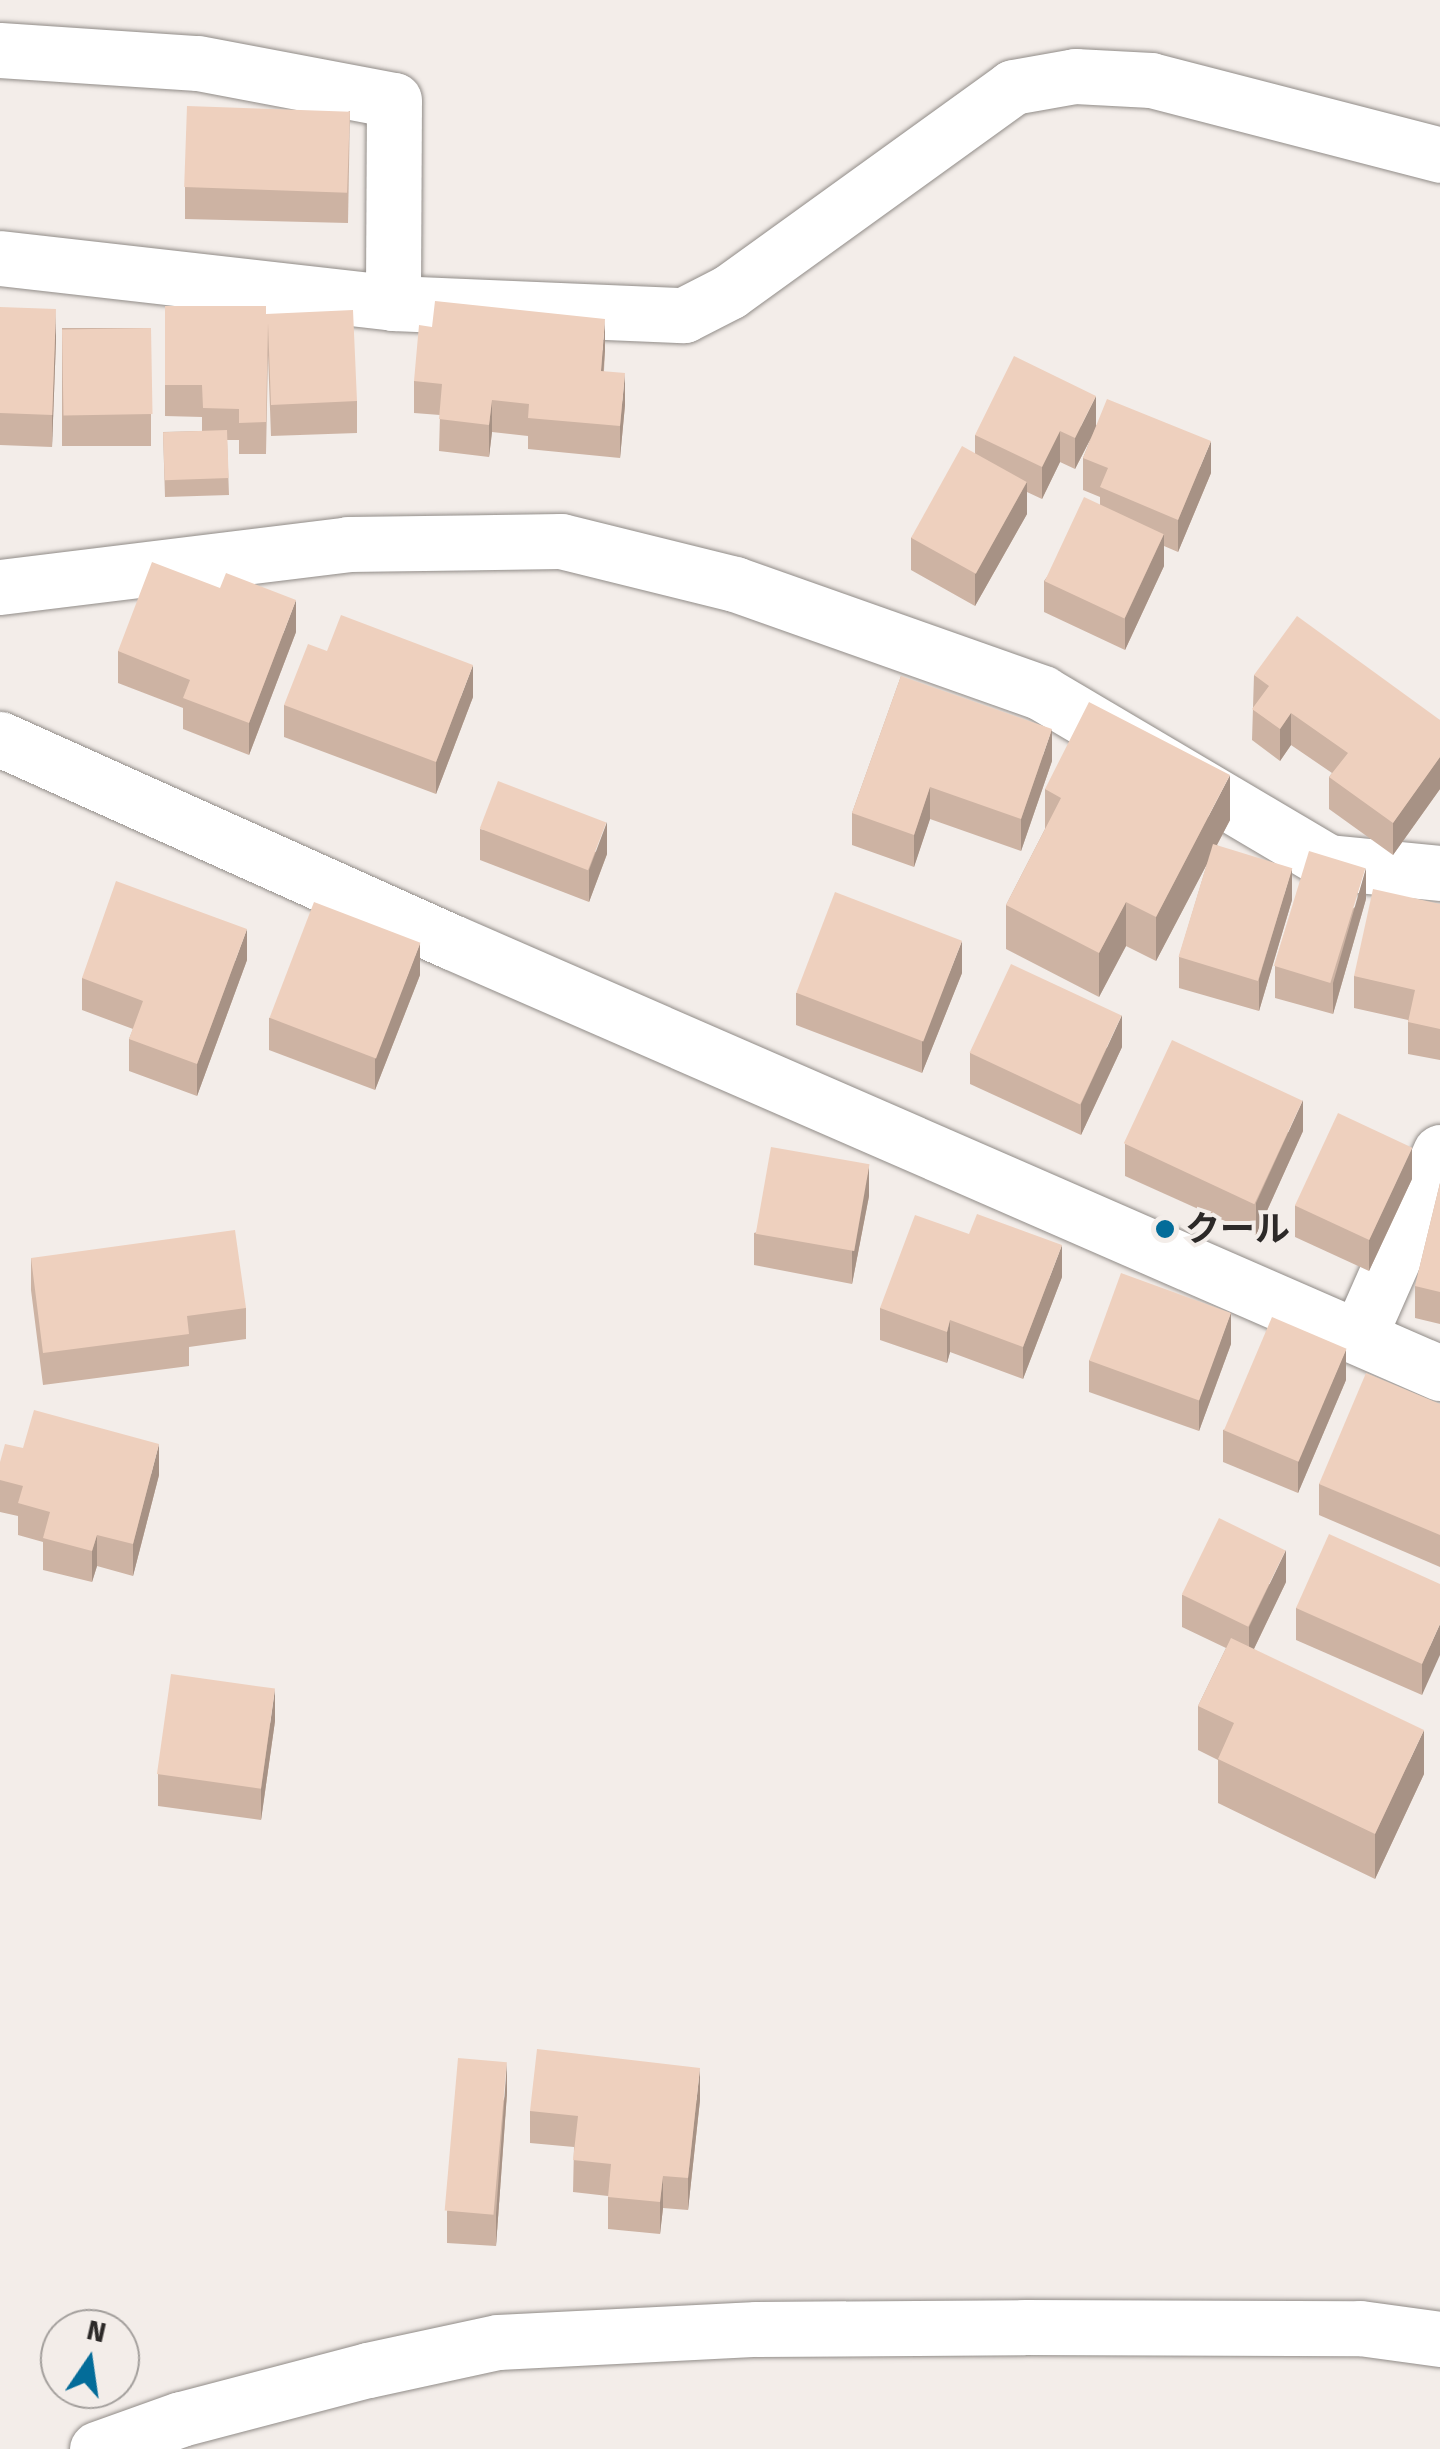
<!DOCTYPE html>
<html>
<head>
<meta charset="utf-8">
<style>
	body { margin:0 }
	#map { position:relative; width:1440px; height:2449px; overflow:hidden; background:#f3ede9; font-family:"Fira Sans","Noto Sans JP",sans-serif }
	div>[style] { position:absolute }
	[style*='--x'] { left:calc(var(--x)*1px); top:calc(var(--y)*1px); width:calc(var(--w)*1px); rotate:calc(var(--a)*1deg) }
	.roads { filter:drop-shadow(0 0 2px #918c88) drop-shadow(0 0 2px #918c88) }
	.minor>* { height:55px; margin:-27.5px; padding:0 27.5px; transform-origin:27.5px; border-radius:27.5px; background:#fff }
	.wall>* { inset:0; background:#cdb3a3; transform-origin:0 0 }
	.shaded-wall>* { inset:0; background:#a79285 }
	.building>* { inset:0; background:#eed0be; transform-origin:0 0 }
	.dots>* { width:28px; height:28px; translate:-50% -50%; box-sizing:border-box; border:5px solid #f3ede9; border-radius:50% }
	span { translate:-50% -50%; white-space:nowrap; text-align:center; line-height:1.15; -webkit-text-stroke:8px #f3ede9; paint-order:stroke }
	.poi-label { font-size:35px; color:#2c2928; font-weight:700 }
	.left { translate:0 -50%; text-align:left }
	.north { position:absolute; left:40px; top:2309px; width:100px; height:100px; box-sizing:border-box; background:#f3ede9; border:2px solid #a39f9c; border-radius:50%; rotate:13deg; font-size:28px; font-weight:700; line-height:40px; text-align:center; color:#2c2928 }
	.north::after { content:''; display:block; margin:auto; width:35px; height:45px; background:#036c99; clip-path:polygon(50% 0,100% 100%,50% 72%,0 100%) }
</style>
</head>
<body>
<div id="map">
	<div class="roads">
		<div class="minor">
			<div style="--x:0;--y:50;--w:198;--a:3.8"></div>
			<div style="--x:198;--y:63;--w:199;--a:10.7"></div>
			<div style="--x:394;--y:100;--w:203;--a:90.3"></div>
			<div style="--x:0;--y:258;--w:396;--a:6.5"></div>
			<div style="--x:393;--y:303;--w:291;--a:2.4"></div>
			<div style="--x:684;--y:315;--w:51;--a:-27.1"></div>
			<div style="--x:729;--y:292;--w:350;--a:-35.8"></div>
			<div style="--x:1013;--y:87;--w:63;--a:-10.1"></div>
			<div style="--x:1075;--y:76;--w:76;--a:3"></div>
			<div style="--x:1151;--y:80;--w:299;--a:14.5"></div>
			<div style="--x:0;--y:587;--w:351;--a:-7"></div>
			<div style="--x:348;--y:544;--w:213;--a:-0.8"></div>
			<div style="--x:561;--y:541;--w:179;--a:13.9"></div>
			<div style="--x:735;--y:584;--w:326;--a:19.5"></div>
			<div style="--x:1042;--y:693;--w:332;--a:30.6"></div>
			<div style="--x:1328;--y:862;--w:113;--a:5.6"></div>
			<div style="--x:0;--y:739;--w:495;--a:24.2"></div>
			<div style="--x:452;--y:942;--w:1078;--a:23.57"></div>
			<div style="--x:1359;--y:1336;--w:201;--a:-66.2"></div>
			<div style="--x:97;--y:2449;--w:89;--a:-19.7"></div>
			<div style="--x:181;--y:2419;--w:193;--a:-14.7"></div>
			<div style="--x:368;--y:2370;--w:133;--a:-12.2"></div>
			<div style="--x:498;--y:2342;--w:259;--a:-2.9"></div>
			<div style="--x:757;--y:2329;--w:267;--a:-0.4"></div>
			<div style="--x:1024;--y:2327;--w:336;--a:0.2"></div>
			<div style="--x:1360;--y:2328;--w:81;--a:7.8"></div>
		</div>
	</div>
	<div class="wall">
		<div style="clip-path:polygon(350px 111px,348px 223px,185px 219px,185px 187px)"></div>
		<div style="clip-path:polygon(165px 306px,266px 314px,357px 401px,357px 433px,271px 436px,268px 355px,266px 454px,239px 454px,239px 440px,227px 440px,229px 495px,165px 497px,163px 432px,202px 431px,202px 417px,165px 416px)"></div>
		<div style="clip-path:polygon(0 307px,56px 340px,52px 447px,0 445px)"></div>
		<div style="left:151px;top:328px;width:118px;height:89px;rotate:90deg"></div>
		<div style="clip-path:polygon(605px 350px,604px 371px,625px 405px,620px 458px,528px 449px,528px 436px,492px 432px,489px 457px,439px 451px,440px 415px,414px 413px,414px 381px)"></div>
		<div style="clip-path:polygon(1096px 425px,1211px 473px,1178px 552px,1164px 546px,1164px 566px,1125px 650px,1044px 612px,1044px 581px,1100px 505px,1100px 497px,1083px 490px,1083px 458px,1091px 438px,1075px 469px,1060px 462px,1042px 499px,1027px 492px,1027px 514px,975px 606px,911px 570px,911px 538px,975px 453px,975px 435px)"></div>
		<div style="clip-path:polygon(296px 632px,249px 755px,183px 729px,183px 708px,118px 683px,118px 651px)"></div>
		<div style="clip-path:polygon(1254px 675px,1440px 720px,1440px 789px,1393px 855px,1329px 809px,1329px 777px,1332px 773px,1291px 745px,1280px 761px,1252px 740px)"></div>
		<div style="clip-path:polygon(901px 676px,1052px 761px,1021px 851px,930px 819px,914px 867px,852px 845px,852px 813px)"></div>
		<div style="clip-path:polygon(473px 697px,436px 794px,284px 737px,284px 705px)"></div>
		<div style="clip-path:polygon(1045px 789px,1230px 820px,1217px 845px,1292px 900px,1259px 1011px,1179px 988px,1179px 957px,1207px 864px,1156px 961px,1126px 946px,1099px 997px,1006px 949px,1006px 905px,1045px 829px)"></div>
		<div style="clip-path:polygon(480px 829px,607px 854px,589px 902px,480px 860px)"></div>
		<div style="clip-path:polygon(1366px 899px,1333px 1014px,1275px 998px,1275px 966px)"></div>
		<div style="clip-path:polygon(1440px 904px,1440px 1060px,1408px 1054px,1408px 1020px,1354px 1008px,1354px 976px)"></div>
		<div style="clip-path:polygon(247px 960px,197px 1096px,129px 1071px,129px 1039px,133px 1029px,82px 1010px,82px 978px)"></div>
		<div style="clip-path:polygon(962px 973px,922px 1073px,796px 1025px,796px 993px)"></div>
		<div style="clip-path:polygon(420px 975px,375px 1090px,269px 1050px,269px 1018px)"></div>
		<div style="clip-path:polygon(1122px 1047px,1081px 1135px,970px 1084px,970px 1053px)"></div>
		<div style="clip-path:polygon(1303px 1131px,1256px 1235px,1125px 1176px,1125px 1144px)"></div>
		<div style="clip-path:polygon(1412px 1179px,1369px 1271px,1295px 1237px,1295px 1205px)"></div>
		<div style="clip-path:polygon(1440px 1183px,1440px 1324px,1415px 1318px,1415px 1286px)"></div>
		<div style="clip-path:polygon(869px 1196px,852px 1284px,754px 1265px,754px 1233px)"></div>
		<div style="clip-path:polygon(31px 1258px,246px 1308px,246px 1339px,189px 1347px,189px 1366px,43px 1385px,31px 1290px)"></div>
		<div style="clip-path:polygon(1062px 1277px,1023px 1379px,950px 1352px,947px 1363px,880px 1340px,880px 1308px)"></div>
		<div style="clip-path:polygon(1231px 1344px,1199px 1431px,1089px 1392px,1089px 1360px)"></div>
		<div style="clip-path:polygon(1346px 1380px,1298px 1493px,1223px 1462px,1223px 1430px)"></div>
		<div style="clip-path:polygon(1440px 1404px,1440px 1567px,1319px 1515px,1319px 1484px)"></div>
		<div style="clip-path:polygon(0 1462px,159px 1475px,133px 1576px,97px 1566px,92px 1582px,43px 1570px,43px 1542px,18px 1535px,18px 1516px,0 1512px)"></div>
		<div style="clip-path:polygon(1286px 1582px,1254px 1649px,1424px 1774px,1375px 1879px,1218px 1803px,1218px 1760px,1198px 1750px,1198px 1706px,1226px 1648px,1182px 1627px,1182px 1595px)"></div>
		<div style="clip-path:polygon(1440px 1584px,1422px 1695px,1296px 1640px,1296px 1608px)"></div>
		<div style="clip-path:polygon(275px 1721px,261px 1820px,158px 1806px,158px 1774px)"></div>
		<div style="clip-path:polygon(507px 2093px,496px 2246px,447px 2243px,447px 2211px)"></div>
		<div style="clip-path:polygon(700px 2100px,688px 2210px,663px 2208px,660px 2234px,608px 2229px,608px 2196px,573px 2192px,574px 2147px,530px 2143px,530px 2111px)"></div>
	</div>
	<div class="shaded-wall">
		<div style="clip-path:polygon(56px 309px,56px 340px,52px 447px,52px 415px)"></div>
		<div style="clip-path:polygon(605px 319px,605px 350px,601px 402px,601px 371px)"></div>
		<div style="clip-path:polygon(625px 373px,625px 405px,620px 458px,620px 426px)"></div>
		<div style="clip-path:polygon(1096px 396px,1096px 428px,1075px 469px,1075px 438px)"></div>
		<div style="clip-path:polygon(492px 400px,492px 432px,489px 457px,489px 425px)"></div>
		<div style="clip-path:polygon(1060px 431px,1060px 462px,1042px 499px,1042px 467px)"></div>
		<div style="clip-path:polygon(1211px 441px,1211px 473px,1178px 552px,1178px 520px)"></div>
		<div style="clip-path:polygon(1027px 482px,1027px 514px,975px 606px,975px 574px)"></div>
		<div style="clip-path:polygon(1164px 534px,1164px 566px,1125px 650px,1125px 618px)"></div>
		<div style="clip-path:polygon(296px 600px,296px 632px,249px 755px,249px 723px)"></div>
		<div style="clip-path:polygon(473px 665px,473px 697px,436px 794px,436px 762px)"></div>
		<div style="clip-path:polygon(1291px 713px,1291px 745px,1280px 761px,1280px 729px)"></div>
		<div style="clip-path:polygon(1052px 729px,1052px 761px,1021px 851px,1021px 819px)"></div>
		<div style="clip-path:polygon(1440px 757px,1440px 789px,1393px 855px,1393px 823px)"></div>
		<div style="clip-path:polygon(1230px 775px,1230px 820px,1156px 961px,1156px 917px)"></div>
		<div style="clip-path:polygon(930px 787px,930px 819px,914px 867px,914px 835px)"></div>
		<div style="clip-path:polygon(607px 822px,607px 854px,589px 902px,589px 870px)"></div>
		<div style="clip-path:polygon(1292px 868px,1292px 900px,1259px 1011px,1259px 979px)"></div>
		<div style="clip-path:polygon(1366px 868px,1366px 899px,1333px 1014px,1333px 983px)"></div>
		<div style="clip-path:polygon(1126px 902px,1126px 946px,1099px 997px,1099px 953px)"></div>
		<div style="clip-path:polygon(247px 929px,247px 960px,197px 1096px,197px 1064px)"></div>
		<div style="clip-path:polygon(962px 941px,962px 973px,922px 1073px,922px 1042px)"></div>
		<div style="clip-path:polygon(420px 943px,420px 975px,375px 1090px,375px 1059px)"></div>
		<div style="clip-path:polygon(1122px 1015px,1122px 1047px,1081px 1135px,1081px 1104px)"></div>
		<div style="clip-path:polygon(1303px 1100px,1303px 1131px,1256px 1235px,1256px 1203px)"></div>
		<div style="clip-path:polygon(1412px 1148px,1412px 1179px,1369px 1271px,1369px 1240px)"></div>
		<div style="clip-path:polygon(869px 1165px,869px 1196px,852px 1284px,852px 1252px)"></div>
		<div style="clip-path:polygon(1062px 1245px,1062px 1277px,1023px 1379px,1023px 1347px)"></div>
		<div style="clip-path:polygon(1231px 1312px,1231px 1344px,1199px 1431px,1199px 1399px)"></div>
		<div style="clip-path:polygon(950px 1320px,950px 1352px,947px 1363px,947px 1332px)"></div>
		<div style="clip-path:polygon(1346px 1349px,1346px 1380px,1298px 1493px,1298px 1461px)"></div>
		<div style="clip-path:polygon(159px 1444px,159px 1475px,133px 1576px,133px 1544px)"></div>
		<div style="clip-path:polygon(97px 1535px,97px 1566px,92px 1582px,92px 1551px)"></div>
		<div style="clip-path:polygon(1286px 1550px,1286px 1582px,1249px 1659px,1249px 1627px)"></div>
		<div style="clip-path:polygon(1440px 1624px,1440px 1655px,1422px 1695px,1422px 1664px)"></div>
		<div style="clip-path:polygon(275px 1689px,275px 1721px,261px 1820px,261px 1789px)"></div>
		<div style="clip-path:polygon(1424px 1730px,1424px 1774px,1375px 1879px,1375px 1834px)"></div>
		<div style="clip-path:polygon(507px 2062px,507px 2093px,496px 2246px,496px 2214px)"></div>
		<div style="clip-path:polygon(700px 2068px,700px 2100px,688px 2210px,688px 2178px)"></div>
		<div style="clip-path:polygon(663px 2176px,663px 2208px,660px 2234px,660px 2202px)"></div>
	</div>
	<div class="building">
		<div style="left:187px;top:106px;width:163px;height:81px;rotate:2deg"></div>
		<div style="clip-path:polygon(435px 301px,605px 319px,601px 371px,625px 373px,620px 426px,528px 418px,529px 404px,492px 400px,489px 425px,439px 419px,442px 384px,414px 381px,419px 325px,432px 327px)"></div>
		<div style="clip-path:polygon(165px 306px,266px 306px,266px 314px,353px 310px,357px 401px,271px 405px,268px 323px,266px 422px,239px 423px,239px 409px,203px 408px,202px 385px,165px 385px)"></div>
		<div style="left:0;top:307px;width:56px;height:106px;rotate:2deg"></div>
		<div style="left:151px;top:328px;width:86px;height:89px;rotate:89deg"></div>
		<div style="clip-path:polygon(1014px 356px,1096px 396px,1075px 438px,1060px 431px,1042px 467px,975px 435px)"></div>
		<div style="clip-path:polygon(1107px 399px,1211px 441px,1178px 520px,1100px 487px,1108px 468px,1083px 458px)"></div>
		<div style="left:227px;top:430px;width:48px;height:64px;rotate:88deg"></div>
		<div style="left:962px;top:446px;width:74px;height:105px;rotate:29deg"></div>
		<div style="left:1084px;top:497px;width:88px;height:93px;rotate:25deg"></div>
		<div style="clip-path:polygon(152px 562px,220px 588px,226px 573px,296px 600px,249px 723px,183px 698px,190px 680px,118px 651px)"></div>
		<div style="clip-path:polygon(341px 615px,473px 665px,436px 762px,284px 705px,308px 644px,327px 651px)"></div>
		<div style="clip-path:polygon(1297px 616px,1440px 720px,1440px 757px,1393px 823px,1329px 777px,1348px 753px,1291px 713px,1280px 729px,1252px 709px,1269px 686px,1254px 675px)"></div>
		<div style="clip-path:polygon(901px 676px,1052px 729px,1021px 819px,930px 787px,914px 835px,852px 813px)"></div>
		<div style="clip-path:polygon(1089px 702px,1230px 775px,1156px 917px,1126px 902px,1099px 953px,1006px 905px,1061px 798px,1045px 789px)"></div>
		<div style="left:498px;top:781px;width:116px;height:51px;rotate:21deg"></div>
		<div style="left:1213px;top:844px;width:83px;height:118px;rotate:17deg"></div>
		<div style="left:1309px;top:851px;width:59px;height:120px;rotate:17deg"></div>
		<div style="clip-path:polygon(116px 881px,247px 929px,197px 1064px,129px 1039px,143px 1001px,82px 978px)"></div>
		<div style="clip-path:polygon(1373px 889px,1440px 904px,1440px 1029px,1408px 1022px,1415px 990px,1354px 976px)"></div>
		<div style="left:835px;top:892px;width:136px;height:108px;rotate:21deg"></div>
		<div style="left:314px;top:902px;width:114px;height:124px;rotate:21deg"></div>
		<div style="left:1011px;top:964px;width:122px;height:98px;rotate:25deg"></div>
		<div style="left:1172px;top:1040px;width:144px;height:114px;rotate:25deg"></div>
		<div style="left:1338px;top:1113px;width:82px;height:102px;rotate:25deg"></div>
		<div style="left:771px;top:1147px;width:100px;height:88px;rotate:10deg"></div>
		<div style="clip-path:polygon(1440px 1183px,1440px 1292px,1415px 1286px)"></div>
		<div style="clip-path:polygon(977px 1214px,1062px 1245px,1023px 1347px,950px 1320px,947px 1332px,880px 1308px,915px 1215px,969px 1234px)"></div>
		<div style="clip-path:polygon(235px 1230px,246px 1308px,187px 1316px,189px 1334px,43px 1353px,31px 1258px)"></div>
		<div style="left:1121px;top:1273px;width:117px;height:93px;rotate:20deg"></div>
		<div style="left:1272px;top:1317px;width:81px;height:123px;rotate:23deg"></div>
		<div style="clip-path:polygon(1366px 1373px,1440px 1404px,1440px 1535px,1319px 1484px)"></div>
		<div style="clip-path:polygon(34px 1410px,159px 1444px,133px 1544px,97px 1535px,92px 1551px,43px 1538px,50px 1512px,18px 1503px,23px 1486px,0 1480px,0 1462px,5px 1444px,23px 1448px)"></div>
		<div style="left:1219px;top:1518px;width:74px;height:85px;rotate:26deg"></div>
		<div style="clip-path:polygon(1329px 1534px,1440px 1584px,1440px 1624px,1422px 1664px,1296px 1608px)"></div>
		<div style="clip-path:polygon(1231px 1638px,1424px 1730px,1375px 1834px,1218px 1759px,1234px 1723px,1198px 1706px)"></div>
		<div style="left:171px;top:1674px;width:105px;height:101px;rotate:8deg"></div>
		<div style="clip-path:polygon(537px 2049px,700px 2068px,688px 2178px,663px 2176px,660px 2202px,608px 2197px,611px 2164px,573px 2160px,578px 2116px,530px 2111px)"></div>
		<div style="left:458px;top:2058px;width:49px;height:153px;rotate:5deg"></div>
	</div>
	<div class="dots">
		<div style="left:1165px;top:1229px;background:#036c99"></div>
	</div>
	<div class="poi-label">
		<span class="left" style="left:1185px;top:1229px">クール</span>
	</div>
	<div class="north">N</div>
</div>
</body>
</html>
